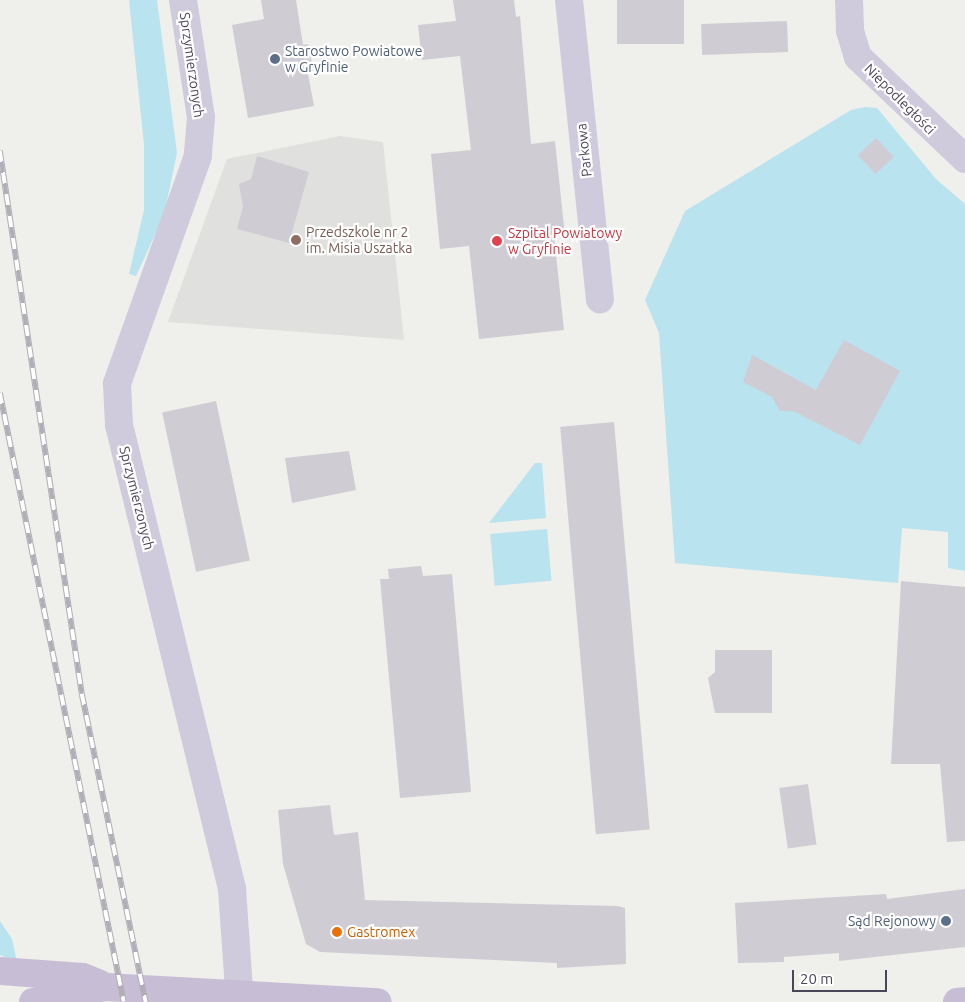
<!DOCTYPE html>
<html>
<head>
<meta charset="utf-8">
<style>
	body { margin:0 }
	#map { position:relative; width:965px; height:1002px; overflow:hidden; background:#efefec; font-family:Ubuntu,sans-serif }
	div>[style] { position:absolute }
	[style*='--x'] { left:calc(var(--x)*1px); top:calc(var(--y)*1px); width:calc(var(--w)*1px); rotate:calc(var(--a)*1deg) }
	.education>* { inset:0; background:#e0e0de }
	.green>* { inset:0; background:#b9e3ef; transform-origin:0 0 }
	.building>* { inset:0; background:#d0ccd4; transform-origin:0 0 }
	.street>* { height:28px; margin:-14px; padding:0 14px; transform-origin:14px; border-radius:14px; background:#d0cadd }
	.secondary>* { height:28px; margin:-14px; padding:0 14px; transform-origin:14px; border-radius:14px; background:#c7bed6 }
	.rail>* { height:5.5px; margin-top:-2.75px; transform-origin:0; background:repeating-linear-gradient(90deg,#fff 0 11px,#b2aeb7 0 22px); box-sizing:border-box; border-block:1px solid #b2aeb7 }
	.dots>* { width:14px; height:14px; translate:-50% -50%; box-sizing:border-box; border:2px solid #fff; border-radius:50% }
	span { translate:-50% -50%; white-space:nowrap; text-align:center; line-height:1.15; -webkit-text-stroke:4.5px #fff; paint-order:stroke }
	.service-label { font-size:14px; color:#4e5e75 }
	.left { translate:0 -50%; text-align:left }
	.right { translate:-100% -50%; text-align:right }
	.street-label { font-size:14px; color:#4b455a }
	.education-label { font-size:14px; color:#785e54 }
	.health-label { font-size:14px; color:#be3a42 }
	.food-label { font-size:14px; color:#c56008 }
	.scale { position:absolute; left:792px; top:970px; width:95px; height:22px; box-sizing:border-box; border:2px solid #4b455a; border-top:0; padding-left:6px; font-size:15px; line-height:18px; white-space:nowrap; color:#4b455a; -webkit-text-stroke:4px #fff; paint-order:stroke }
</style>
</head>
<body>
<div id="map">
	<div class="education">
		<div style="clip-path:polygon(340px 136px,383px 142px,404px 340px,168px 322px,227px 159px)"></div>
	</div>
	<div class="green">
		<div style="clip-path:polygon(129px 0,157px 0,177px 153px,164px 215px,136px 276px,129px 274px,144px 210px,144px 145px)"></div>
		<div style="clip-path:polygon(865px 107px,877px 108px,936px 179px,965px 204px,965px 571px,948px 568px,948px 532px,902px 528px,898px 583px,675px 563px,659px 333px,645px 300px,685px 211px,851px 110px)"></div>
		<div style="clip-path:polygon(535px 463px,542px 463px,546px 518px,489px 523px)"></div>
		<div style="left:547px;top:529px;width:52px;height:57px;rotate:85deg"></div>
		<div style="clip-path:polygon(0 921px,12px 939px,17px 962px,0 955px)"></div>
	</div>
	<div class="building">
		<div style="clip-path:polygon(261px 0,296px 0,303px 45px,308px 44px,314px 73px,308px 74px,314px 106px,248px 118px,232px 25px,264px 19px)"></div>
		<div style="clip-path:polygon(453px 0,514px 0,516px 17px,520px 16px,531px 144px,555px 141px,565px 236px,554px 236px,564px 330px,479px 339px,469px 246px,440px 249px,431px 154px,471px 150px,460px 56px,422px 60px,418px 25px,456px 21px)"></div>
		<div style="left:617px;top:0;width:67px;height:44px"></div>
		<div style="left:787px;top:21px;width:31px;height:86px;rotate:88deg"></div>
		<div style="left:876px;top:138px;width:26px;height:25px;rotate:47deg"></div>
		<div style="clip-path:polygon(257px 156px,309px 172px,289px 243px,237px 229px,243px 207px,239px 184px,251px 179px)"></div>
		<div style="clip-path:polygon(844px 340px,900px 371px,860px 445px,793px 411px,780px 411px,772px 397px,743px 382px,752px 355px,816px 390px)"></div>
		<div style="left:216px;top:401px;width:163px;height:55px;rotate:78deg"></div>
		<div style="left:614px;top:422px;width:409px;height:54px;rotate:85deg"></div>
		<div style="clip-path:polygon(349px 451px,356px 490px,292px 503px,285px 458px)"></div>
		<div style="clip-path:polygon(421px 566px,423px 576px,452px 574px,471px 792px,400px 798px,380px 579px,389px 579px,388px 569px)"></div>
		<div style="clip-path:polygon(901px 581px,965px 587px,965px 841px,947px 842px,940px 764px,891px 764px)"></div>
		<div style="clip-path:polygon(715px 650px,772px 650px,772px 713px,715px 713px,708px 678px,715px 672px)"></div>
		<div style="left:808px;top:784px;width:61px;height:29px;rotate:82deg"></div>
		<div style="clip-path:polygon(330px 805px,334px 835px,358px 832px,365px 900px,618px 906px,625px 908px,626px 964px,557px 968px,557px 963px,320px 952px,306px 944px,283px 864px,278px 810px)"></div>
		<div style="clip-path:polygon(965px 889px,965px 947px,839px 961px,839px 953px,784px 957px,784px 962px,738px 963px,735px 903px,886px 894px,887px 899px)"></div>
	</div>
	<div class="street">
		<div style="--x:183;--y:0;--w:119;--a:81.3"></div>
		<div style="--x:201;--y:118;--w:38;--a:95"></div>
		<div style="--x:198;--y:156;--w:242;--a:109.6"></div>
		<div style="--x:117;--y:384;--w:41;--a:87.2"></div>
		<div style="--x:119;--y:425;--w:478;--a:76.3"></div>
		<div style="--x:232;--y:889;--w:113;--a:86"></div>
		<div style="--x:569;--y:0;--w:301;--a:84.1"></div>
		<div style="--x:849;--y:0;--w:31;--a:88"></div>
		<div style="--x:850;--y:31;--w:27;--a:73"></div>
		<div style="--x:858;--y:57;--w:148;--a:43.6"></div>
	</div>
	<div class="secondary">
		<div style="--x:0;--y:971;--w:83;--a:4.1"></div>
		<div style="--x:83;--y:977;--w:18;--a:22"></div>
		<div style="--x:33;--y:1002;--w:75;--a:-11.6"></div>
		<div style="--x:106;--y:987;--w:272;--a:3.2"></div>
		<div style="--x:957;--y:1002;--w:8;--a:-7"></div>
	</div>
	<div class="rail">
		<div style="--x:0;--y:151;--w:549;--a:81.41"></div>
		<div style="--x:82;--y:694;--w:315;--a:78.3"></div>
		<div style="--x:0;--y:393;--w:621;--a:78.49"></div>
	</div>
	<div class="dots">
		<div style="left:275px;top:59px;background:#5c6f8a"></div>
		<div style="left:296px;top:240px;background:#8d6e63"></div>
		<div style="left:497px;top:241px;background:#e0444e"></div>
		<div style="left:946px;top:921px;background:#5c6f8a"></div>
		<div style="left:337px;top:932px;background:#e8710a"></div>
	</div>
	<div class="service-label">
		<span class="left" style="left:285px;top:59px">Starostwo Powiatowe<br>w Gryfinie</span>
		<span class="right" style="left:936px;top:921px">Sąd Rejonowy</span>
	</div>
	<div class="street-label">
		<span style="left:192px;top:65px;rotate:82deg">Sprzymierzonych</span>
		<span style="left:900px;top:99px;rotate:45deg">Niepodległości</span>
		<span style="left:584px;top:150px;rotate:-96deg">Parkowa</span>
		<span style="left:137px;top:498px;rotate:76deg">Sprzymierzonych</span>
	</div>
	<div class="education-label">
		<span class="left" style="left:306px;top:240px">Przedszkole nr 2<br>im. Misia Uszatka</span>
	</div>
	<div class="health-label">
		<span class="left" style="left:508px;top:241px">Szpital Powiatowy<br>w Gryfinie</span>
	</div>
	<div class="food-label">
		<span class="left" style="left:347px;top:932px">Gastromex</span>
	</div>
	<div class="scale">20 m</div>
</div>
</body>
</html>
